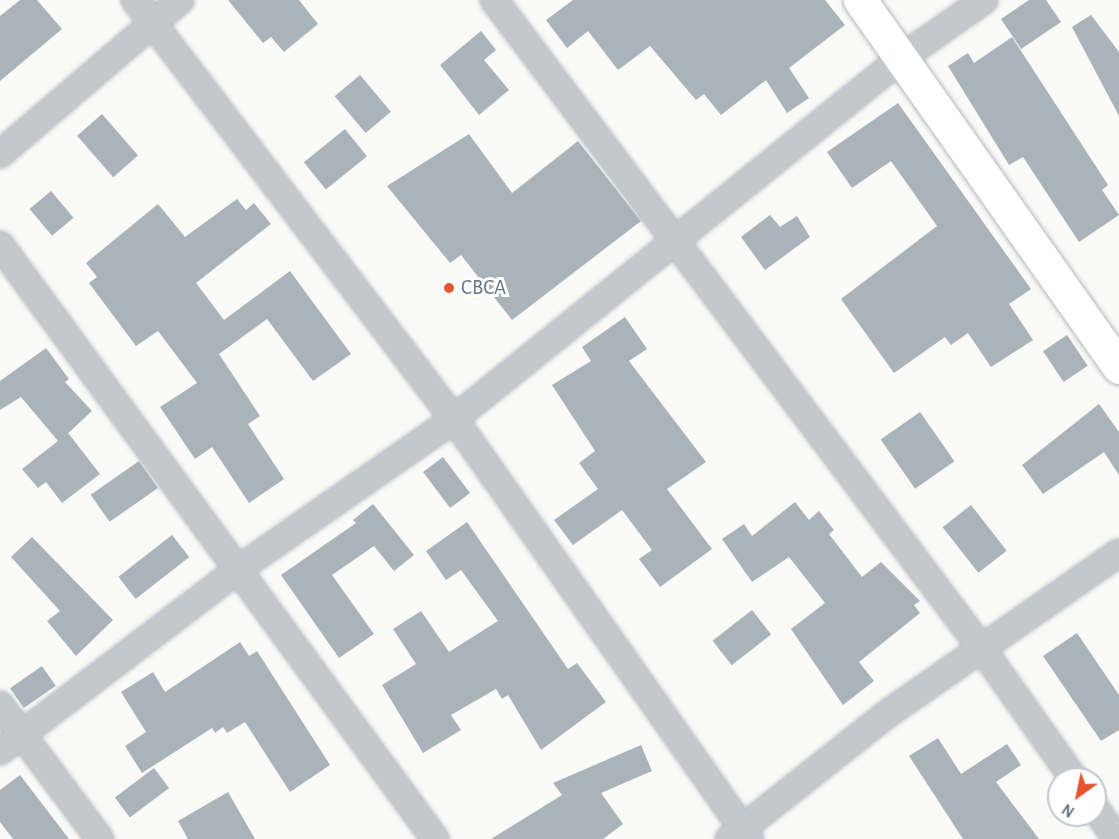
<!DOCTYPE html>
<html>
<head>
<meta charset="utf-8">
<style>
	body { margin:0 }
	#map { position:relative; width:1119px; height:839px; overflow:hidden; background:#fafaf8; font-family:"Alegreya Sans",sans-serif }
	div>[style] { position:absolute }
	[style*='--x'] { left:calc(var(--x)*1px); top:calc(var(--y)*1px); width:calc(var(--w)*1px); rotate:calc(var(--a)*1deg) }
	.building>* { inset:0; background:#aab3b9; transform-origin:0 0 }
	.roads { filter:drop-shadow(0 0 2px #b3babf) drop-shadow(0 0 2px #b3babf) }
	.street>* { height:26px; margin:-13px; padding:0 13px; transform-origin:13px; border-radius:13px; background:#c3c8cc }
	.secondary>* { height:33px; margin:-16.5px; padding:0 16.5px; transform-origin:16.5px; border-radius:16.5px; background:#fff }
	.dots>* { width:16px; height:16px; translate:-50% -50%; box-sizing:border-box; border:3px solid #fff; border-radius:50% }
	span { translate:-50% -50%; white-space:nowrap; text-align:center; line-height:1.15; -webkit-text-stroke:6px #fff; paint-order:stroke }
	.poi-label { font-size:21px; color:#657683 }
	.left { translate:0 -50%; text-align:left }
	.north { position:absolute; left:1047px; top:767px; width:60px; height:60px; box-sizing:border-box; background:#fff; border:2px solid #c1c8cd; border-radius:50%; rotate:213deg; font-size:16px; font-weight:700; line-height:24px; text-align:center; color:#657683 }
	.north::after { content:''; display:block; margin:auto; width:21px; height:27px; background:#e4572e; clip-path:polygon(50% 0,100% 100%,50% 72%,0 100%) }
</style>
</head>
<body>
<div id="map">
	<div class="building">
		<div style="clip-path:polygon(20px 0,37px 0,62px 29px,0 81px,0 16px)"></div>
		<div style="clip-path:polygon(228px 0,299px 0,318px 24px,284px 52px,271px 37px,263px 43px)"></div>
		<div style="clip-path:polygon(573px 0,825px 0,845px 25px,789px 68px,809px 98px,787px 113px,766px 80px,721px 115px,704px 94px,696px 100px,650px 46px,618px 70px,588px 31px,567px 48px,546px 20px)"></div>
		<div style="clip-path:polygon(1029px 0,1046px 0,1061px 22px,1021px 49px,1001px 19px)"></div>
		<div style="clip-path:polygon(1091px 15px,1119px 52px,1119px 116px,1072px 27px)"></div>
		<div style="clip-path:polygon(481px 31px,496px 50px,484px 60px,509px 90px,479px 115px,440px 65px)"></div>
		<div style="clip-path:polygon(1012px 37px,1108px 185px,1102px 190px,1119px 215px,1079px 242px,1023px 157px,1009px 165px,948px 66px,968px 53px,974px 63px)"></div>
		<div style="left:360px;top:75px;width:48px;height:33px;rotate:50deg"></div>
		<div style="clip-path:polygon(898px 103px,1031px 289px,1009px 304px,1033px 340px,991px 367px,968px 333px,951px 345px,945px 337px,894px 373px,841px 299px,937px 226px,891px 161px,852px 188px,827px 152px)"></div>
		<div style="left:102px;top:114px;width:55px;height:33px;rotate:49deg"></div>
		<div style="left:345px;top:129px;width:35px;height:53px;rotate:51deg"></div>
		<div style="clip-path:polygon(469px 134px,512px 193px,578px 141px,641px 221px,512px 320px,461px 255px,450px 263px,387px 186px)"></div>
		<div style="left:51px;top:191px;width:35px;height:28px;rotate:50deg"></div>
		<div style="clip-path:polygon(237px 199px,246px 210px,254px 203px,271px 224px,196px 283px,224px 320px,290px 271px,351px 354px,313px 381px,267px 319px,219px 354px,260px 416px,248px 424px,284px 479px,249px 503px,212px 447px,195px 459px,160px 407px,197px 383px,158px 331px,136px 346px,89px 283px,97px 277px,86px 263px,158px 204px,185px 237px)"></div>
		<div style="clip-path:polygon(770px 215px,780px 227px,797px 216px,810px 237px,765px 270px,741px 237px)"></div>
		<div style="clip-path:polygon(625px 317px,647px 349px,629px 361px,706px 462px,667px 489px,712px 549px,660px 587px,639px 559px,652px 550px,622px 510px,573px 545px,554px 520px,598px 489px,579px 463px,595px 451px,552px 385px,591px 361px,582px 347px)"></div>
		<div style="left:1067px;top:335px;width:37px;height:29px;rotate:56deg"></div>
		<div style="clip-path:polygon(46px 348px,69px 379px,65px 382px,92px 411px,64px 437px,68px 433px,100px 474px,62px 503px,46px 482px,38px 488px,22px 469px,58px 441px,21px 397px,0 410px,0 381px)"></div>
		<div style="clip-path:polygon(1099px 404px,1119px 432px,1119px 475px,1104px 452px,1043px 494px,1022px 465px)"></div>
		<div style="left:920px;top:412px;width:60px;height:48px;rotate:55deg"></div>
		<div style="left:443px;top:457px;width:45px;height:25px;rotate:53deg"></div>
		<div style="left:139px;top:461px;width:33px;height:59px;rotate:55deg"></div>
		<div style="clip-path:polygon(795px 502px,809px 520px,819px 511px,834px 530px,829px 534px,862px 577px,881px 562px,920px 601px,914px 605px,920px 613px,859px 662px,874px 681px,843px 705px,791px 629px,825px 603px,789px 557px,752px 582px,722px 539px,744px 524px,752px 536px)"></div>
		<div style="clip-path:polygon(373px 504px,414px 555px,394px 571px,374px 546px,332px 575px,374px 634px,339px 658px,281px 575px,356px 523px,353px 520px)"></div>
		<div style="left:971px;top:505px;width:58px;height:36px;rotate:52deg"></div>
		<div style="clip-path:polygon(467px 522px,568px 669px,577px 663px,606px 702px,541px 750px,508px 695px,502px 699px,496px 689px,451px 715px,461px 730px,423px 753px,382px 685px,416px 664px,393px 629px,421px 611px,449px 652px,498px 621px,461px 570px,446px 580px,426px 551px)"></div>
		<div style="left:172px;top:535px;width:28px;height:68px;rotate:52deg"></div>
		<div style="clip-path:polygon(32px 537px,113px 620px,76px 656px,47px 621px,60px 611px,11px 557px)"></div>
		<div style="left:752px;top:610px;width:31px;height:50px;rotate:52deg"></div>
		<div style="clip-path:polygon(1077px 633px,1119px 695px,1119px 730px,1101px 741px,1043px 656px)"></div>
		<div style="clip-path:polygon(240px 642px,249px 656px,257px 651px,330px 765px,290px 792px,245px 722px,227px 733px,223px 727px,215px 733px,212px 728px,142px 773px,125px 746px,146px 732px,121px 692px,153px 672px,165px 692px)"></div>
		<div style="left:42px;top:666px;width:24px;height:39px;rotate:55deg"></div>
		<div style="clip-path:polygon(938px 738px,961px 774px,1007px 744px,1021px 765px,996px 782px,1039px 839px,963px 839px,909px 756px)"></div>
		<div style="clip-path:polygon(641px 745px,652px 771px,601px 793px,623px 824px,603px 839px,491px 839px,562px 795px,553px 783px)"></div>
		<div style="left:154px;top:768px;width:25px;height:49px;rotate:53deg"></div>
		<div style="clip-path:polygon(20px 775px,69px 839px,13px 839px,0 822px,0 790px)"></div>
		<div style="clip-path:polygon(228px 792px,255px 839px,188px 839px,178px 821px)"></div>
	</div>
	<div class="roads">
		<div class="street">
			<div style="--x:135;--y:0;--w:527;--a:52.72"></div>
			<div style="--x:454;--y:419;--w:514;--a:54.83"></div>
			<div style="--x:494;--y:0;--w:812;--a:53.06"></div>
			<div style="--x:982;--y:649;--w:159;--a:54.7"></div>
			<div style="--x:0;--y:154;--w:237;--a:-40.5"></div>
			<div style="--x:0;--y:245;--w:736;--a:53.78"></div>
			<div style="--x:0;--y:705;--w:167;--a:53.3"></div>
			<div style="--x:0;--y:751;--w:302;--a:-37.3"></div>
			<div style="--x:240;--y:568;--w:261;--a:-34.8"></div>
			<div style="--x:454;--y:419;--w:577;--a:-38.88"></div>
			<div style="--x:903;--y:57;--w:99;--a:-35.1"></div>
			<div style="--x:1095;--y:808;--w:38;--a:55"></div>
			<div style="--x:729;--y:839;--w:205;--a:-38.3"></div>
			<div style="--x:890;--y:712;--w:279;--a:-34.8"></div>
		</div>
		<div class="secondary">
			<div style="--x:860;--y:0;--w:449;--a:54.8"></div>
		</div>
	</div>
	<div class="dots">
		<div style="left:449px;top:288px;background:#e4572e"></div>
	</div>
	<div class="poi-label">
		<span class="left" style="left:461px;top:288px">CBCA</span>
	</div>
	<div class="north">N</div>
</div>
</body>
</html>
